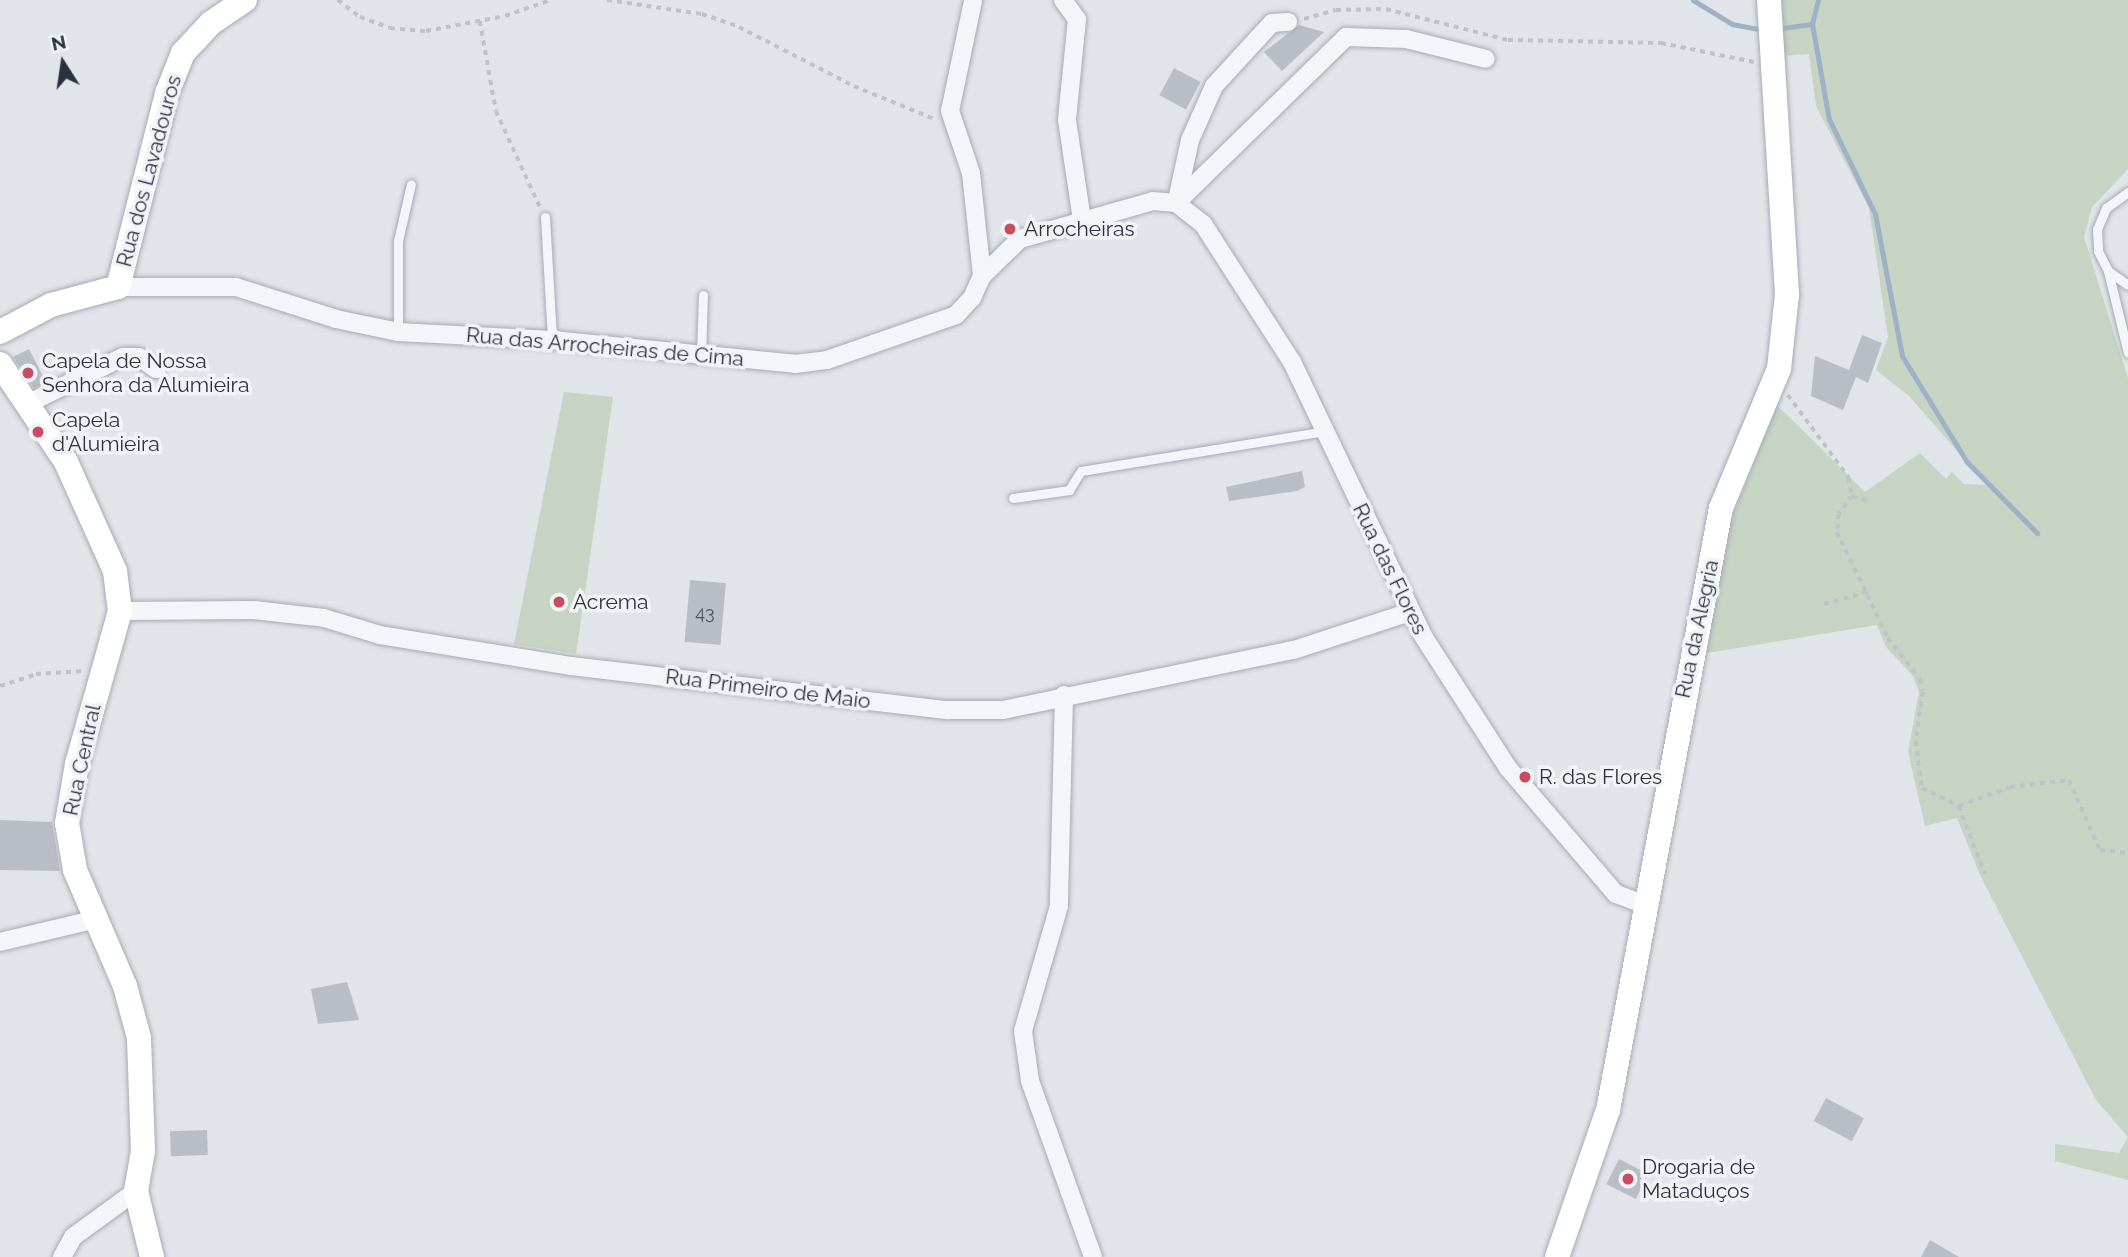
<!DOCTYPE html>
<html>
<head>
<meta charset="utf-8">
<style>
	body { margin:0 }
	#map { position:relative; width:2128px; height:1257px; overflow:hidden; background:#e1e4e9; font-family:Raleway,sans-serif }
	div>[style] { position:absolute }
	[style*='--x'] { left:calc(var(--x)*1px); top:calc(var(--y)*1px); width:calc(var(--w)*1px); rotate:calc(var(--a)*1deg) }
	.green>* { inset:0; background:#c7d3c3 }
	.stream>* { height:5px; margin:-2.5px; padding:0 2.5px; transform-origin:2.5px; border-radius:2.5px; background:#9eb2c7 }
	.building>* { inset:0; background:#b9bec6; transform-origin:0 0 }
	.path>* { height:3.5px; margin-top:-1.75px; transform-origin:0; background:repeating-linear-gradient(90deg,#bfc2c8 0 5px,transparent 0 10px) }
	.roads { filter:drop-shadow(0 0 2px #a6abb3) drop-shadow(0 0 2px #a6abb3) }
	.lane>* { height:9px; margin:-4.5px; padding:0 4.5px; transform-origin:4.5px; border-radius:4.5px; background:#f4f5f8 }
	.street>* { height:18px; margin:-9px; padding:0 9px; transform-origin:9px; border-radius:9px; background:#f4f5f8 }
	.secondary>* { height:24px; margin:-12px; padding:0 12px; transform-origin:12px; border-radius:12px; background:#fff }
	.dots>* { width:19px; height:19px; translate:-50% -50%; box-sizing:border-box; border:4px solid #f1f3f7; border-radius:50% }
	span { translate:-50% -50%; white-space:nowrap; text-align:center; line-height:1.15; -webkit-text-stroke:7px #f1f3f7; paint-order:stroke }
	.number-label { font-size:18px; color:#4e5562 }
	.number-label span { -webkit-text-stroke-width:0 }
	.street-label { font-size:21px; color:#2a3240 }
	.poi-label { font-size:21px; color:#2a3240 }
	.left { translate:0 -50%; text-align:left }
	.north { position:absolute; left:28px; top:28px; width:70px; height:70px; -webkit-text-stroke:5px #f1f3f7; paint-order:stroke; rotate:348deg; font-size:19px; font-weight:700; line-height:28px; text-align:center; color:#2a3240 }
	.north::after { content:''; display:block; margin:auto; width:24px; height:32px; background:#2a3240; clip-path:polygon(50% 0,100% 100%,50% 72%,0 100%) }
</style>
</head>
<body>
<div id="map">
	<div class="green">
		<div style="clip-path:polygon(1777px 0,2128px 0,2128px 169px,2092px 207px,2084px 237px,2128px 378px,2128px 1180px,2055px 1161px,2055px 1144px,2119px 1153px,2128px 1137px,2096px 1100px,1980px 875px,1957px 818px,1925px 826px,1908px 752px,1919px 692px,1913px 676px,1886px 647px,1877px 625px,1701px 654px,1720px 548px,1777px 405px,1865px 492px,1920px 453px,1946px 479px,1952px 472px,1964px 484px,1987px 485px,1909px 396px,1876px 370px,1888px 337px,1869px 208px,1816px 106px,1809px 54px,1779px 56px)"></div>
		<div style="clip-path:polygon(564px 392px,613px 397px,576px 654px,514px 644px)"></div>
	</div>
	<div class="stream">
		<div style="--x:1693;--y:0;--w:46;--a:31.6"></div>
		<div style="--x:1732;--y:24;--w:31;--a:11"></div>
		<div style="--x:1812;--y:24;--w:25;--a:-76"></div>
		<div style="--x:1776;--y:29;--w:36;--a:-8"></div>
		<div style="--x:1812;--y:24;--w:97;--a:79.9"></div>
		<div style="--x:1829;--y:119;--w:106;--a:64.2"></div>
		<div style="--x:1875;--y:214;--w:145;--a:79.2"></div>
		<div style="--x:1902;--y:356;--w:124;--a:58.5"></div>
		<div style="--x:1967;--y:462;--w:100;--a:45.4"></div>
	</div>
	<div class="building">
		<div style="clip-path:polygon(1299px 25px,1324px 32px,1282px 71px,1264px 52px)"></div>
		<div style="left:1174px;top:68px;width:30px;height:31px;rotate:28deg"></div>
		<div style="clip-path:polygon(1862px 335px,1882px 343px,1868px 383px,1856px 377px,1843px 410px,1811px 396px,1815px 356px,1849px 370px)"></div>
		<div style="clip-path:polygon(29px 349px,46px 382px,34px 388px,13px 357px)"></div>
		<div style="clip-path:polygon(1302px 471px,1305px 487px,1297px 491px,1229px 501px,1226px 487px)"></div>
		<div style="left:690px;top:580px;width:36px;height:62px;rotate:5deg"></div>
		<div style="clip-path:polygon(0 820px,52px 822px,60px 871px,0 870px)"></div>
		<div style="clip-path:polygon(347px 982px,359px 1020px,318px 1024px,311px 989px)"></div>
		<div style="left:1826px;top:1098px;width:43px;height:26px;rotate:28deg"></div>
		<div style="left:207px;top:1130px;width:25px;height:37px;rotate:88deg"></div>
		<div style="left:1619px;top:1159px;width:33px;height:28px;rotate:27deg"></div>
		<div style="clip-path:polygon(1930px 1240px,1959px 1257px,1921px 1257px)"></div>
	</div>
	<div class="path">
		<div style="--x:338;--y:0;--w:28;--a:38"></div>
		<div style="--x:360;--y:17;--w:32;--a:20"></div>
		<div style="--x:390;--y:28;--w:36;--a:5"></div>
		<div style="--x:426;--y:31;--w:80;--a:-10.8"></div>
		<div style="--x:505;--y:16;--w:49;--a:-19.2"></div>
		<div style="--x:607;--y:0;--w:96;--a:8.4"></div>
		<div style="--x:702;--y:14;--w:39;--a:19"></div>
		<div style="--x:739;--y:27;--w:129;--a:27.2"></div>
		<div style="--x:854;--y:86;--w:87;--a:22.4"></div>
		<div style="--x:1304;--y:19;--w:33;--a:-16"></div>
		<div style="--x:1336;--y:10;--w:50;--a:-1.1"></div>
		<div style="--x:1386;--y:9;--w:126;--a:14.3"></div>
		<div style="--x:1508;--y:40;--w:153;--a:1.1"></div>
		<div style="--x:1661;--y:43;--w:95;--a:11.5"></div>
		<div style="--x:480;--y:21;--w:91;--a:79.9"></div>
		<div style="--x:496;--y:111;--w:106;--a:65.4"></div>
		<div style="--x:1788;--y:395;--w:103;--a:53.7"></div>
		<div style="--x:1849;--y:478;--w:18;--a:81"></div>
		<div style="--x:1852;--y:496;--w:22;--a:126"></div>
		<div style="--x:1839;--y:514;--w:18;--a:96"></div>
		<div style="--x:1837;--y:532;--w:118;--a:64.3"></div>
		<div style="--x:1888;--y:638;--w:52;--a:52"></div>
		<div style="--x:1920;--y:679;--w:13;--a:77"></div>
		<div style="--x:1923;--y:692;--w:49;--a:98.1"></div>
		<div style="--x:1916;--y:741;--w:47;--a:82.7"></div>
		<div style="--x:1922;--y:788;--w:41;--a:25.9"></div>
		<div style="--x:1959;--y:806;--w:73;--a:69.1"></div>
		<div style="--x:1852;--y:496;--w:20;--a:18"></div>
		<div style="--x:1824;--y:604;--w:46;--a:-15.3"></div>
		<div style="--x:0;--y:686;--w:38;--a:-18"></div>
		<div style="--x:36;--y:674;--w:47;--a:-3.7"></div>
		<div style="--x:1959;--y:806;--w:54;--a:-20.4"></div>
		<div style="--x:2010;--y:787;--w:59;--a:-6.8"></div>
		<div style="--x:2069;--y:780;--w:77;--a:66.1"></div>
		<div style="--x:2100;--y:850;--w:28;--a:6"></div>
	</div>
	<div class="roads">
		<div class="lane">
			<div style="--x:2128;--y:192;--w:27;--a:144"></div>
			<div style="--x:2106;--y:208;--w:23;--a:113"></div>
			<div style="--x:2097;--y:229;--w:22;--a:87"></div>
			<div style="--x:2098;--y:251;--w:22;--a:63"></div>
			<div style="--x:2108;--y:271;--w:24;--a:35"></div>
			<div style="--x:545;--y:217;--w:123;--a:86.7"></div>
			<div style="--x:2108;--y:271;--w:84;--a:76.3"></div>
			<div style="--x:398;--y:332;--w:91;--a:-90"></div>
			<div style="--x:398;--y:241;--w:58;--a:-77.2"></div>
			<div style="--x:701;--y:355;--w:60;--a:-88.1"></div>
			<div style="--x:1013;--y:498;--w:57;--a:-8.1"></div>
			<div style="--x:1069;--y:490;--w:22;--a:-58"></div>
			<div style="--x:1081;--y:471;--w:247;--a:-9.3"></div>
		</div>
		<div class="street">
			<div style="--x:1063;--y:0;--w:24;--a:54"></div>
			<div style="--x:1077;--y:19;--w:101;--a:95.7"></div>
			<div style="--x:1067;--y:120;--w:101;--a:81.5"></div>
			<div style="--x:973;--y:1;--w:112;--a:101.8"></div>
			<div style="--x:950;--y:111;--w:65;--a:71.3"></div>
			<div style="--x:971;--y:173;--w:104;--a:83.9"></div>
			<div style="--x:1177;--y:200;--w:61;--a:-77.8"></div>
			<div style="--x:1190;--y:140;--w:59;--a:-66"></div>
			<div style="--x:1214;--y:86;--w:86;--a:-47.4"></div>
			<div style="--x:1272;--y:23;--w:16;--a:-4"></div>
			<div style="--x:1176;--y:203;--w:238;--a:-44.3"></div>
			<div style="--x:1346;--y:37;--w:60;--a:1.9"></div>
			<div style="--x:1406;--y:39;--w:82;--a:14"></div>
			<div style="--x:118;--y:287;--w:118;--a:0"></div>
			<div style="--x:236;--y:287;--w:105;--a:17.7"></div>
			<div style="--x:336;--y:319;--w:63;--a:11.8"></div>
			<div style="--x:398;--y:332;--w:154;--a:3"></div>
			<div style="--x:552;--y:340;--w:244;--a:5.6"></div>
			<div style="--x:795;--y:364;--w:32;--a:-7"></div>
			<div style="--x:827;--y:360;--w:137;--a:-19.2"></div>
			<div style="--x:956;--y:315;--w:23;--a:-47"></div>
			<div style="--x:972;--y:298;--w:24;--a:-66"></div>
			<div style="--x:982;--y:276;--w:53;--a:-44.2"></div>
			<div style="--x:1020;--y:239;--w:138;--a:-15.9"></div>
			<div style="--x:1153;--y:201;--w:23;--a:5"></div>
			<div style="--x:1176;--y:203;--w:34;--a:38"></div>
			<div style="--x:1203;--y:224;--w:164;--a:57.2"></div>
			<div style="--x:1292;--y:362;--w:304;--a:64.4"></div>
			<div style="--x:1423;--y:636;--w:157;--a:57.2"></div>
			<div style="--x:1508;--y:768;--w:166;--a:49.4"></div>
			<div style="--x:1616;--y:894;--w:30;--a:20"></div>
			<div style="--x:27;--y:404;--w:107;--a:-26.1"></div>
			<div style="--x:123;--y:357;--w:16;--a:0"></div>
			<div style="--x:139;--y:357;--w:21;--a:35"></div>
			<div style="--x:120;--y:611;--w:134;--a:-0.4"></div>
			<div style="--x:254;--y:610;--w:70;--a:6.5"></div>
			<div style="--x:324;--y:618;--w:59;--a:16.9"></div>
			<div style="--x:380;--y:635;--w:193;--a:9.2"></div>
			<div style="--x:571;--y:666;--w:380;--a:6.7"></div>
			<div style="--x:948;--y:710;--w:55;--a:0"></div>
			<div style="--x:1003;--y:710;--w:297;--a:-11.7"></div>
			<div style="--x:1294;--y:650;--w:122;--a:-18.1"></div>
			<div style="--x:1064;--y:695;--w:211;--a:91.4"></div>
			<div style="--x:1059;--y:906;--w:130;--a:106.1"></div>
			<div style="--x:1023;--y:1031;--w:50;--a:82"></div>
			<div style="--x:1030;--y:1081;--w:187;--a:70.3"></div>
			<div style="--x:0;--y:942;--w:96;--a:-13.3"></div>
			<div style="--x:62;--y:1257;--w:23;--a:-61"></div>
			<div style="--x:73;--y:1237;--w:78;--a:-36.1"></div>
		</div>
		<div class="secondary">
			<div style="--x:0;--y:332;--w:58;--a:-27.9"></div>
			<div style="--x:51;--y:305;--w:69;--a:-15"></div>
			<div style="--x:118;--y:287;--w:200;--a:-75.8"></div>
			<div style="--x:167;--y:93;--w:43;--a:-68.2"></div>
			<div style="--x:183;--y:53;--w:41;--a:-47"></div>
			<div style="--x:211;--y:23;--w:41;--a:-34.1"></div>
			<div style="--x:0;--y:364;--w:118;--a:56"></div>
			<div style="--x:66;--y:462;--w:120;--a:65.8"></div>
			<div style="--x:115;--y:571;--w:40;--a:82.9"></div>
			<div style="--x:120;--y:611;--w:159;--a:105.7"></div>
			<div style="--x:77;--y:764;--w:60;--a:99.6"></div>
			<div style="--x:67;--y:823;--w:48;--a:80.3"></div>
			<div style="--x:75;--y:870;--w:126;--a:66.7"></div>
			<div style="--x:125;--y:986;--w:54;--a:74.9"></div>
			<div style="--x:139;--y:1038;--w:113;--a:88"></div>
			<div style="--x:143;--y:1151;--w:41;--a:99.9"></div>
			<div style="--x:136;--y:1191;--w:68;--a:76.4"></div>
			<div style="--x:1557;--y:1257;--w:156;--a:-70.9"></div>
			<div style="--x:1608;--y:1110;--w:613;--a:-79.37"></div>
			<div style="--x:1721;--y:508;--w:151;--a:-67.4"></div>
			<div style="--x:1779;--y:369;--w:75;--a:-83.9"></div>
			<div style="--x:1787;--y:294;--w:295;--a:-93.5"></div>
		</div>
	</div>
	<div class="dots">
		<div style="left:1010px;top:229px;background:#c84c5f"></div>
		<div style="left:28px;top:373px;background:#c84c5f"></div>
		<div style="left:38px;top:432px;background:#c84c5f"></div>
		<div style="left:559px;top:602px;background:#c84c5f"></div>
		<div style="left:1525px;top:777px;background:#c84c5f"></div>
		<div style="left:1628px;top:1179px;background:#c84c5f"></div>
	</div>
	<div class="number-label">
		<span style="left:705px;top:613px">43</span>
	</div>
	<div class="street-label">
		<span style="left:149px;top:171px;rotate:-75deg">Rua dos Lavadouros</span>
		<span style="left:605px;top:347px;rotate:5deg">Rua das Arrocheiras de Cima</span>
		<span style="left:1390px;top:569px;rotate:64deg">Rua das Flores</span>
		<span style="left:1697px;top:629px;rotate:-78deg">Rua da Alegria</span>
		<span style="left:768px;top:689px;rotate:7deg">Rua Primeiro de Maio</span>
		<span style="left:82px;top:760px;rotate:-78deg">Rua Central</span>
	</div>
	<div class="poi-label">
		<span class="left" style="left:1024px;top:229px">Arrocheiras</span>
		<span class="left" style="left:42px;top:373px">Capela de Nossa<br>Senhora da Alumieira</span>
		<span class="left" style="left:52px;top:432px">Capela<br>d'Alumieira</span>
		<span class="left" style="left:573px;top:602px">Acrema</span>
		<span class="left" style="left:1539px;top:777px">R. das Flores</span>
		<span class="left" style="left:1642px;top:1179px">Drogaria de<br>Mataduços</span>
	</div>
	<div class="north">N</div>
</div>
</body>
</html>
